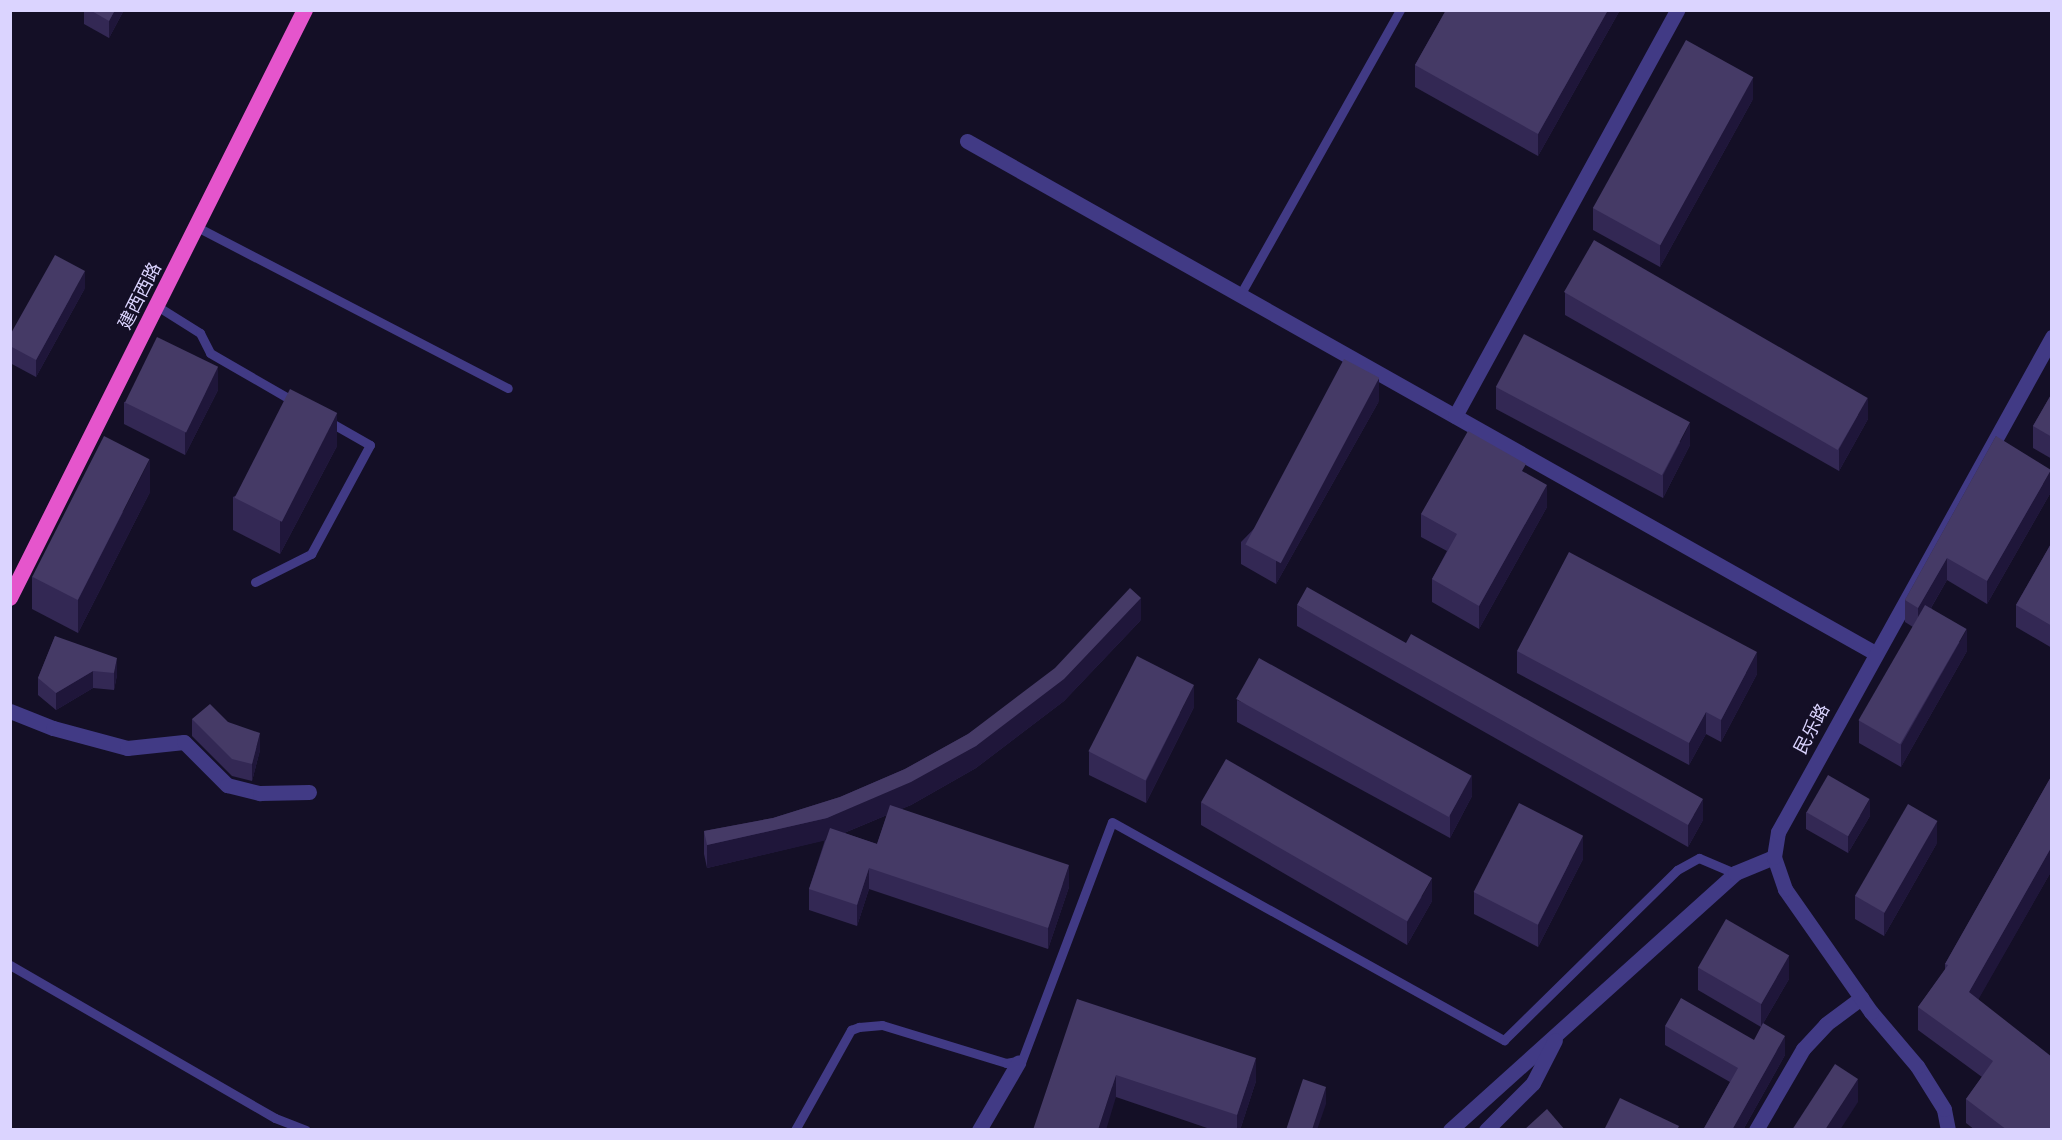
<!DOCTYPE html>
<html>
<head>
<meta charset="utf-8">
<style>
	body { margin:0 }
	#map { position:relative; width:2062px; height:1140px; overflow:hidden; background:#140f26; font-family:"Archivo Narrow","Noto Sans SC",sans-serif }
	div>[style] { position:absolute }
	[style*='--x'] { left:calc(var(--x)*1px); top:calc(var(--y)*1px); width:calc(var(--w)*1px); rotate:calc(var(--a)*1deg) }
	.service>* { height:9px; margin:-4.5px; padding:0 4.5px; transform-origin:4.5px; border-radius:4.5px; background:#413a85 }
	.minor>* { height:15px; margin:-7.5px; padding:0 7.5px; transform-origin:7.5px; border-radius:7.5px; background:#413a85 }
	.trunk>* { height:16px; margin:-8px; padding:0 8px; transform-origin:8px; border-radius:8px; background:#e555cc }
	.wall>* { inset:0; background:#332854 }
	.shaded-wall>* { inset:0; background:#1f163a }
	.building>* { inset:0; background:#453a66; transform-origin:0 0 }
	span { translate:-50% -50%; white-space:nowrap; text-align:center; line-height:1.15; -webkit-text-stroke:5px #140f26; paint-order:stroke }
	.street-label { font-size:18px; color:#dbd4ff }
	.frame { position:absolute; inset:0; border:12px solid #dbd4ff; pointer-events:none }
</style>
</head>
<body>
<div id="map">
	<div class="service">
		<div style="--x:197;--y:227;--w:350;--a:27.4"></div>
		<div style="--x:1240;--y:295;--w:327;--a:-60.7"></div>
		<div style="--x:157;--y:306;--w:51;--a:32.1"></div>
		<div style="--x:200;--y:333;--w:22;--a:63"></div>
		<div style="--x:210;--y:353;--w:98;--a:30"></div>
		<div style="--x:255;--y:582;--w:63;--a:-26.6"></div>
		<div style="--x:311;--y:554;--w:124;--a:-61.6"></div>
		<div style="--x:370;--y:445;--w:48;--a:-150.3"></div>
		<div style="--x:10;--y:965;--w:306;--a:30"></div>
		<div style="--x:275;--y:1118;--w:33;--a:21"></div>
		<div style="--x:795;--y:1130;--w:115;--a:-60.8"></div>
		<div style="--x:851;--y:1030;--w:9;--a:-21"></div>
		<div style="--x:859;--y:1027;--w:23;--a:-5"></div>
		<div style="--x:882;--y:1025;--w:130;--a:17"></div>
		<div style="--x:1006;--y:1063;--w:16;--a:-11"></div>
		<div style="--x:1022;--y:1060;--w:254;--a:-69.3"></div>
		<div style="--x:1112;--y:822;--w:449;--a:29.1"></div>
		<div style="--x:1504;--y:1040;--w:243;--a:-44.5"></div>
		<div style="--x:1677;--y:870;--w:25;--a:-29"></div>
		<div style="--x:1699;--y:858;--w:39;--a:23"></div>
	</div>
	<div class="minor">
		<div style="--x:967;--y:141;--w:1042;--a:29.42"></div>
		<div style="--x:1455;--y:416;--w:463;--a:-61.3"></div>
		<div style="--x:10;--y:711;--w:46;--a:21.6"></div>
		<div style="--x:53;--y:728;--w:77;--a:15.1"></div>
		<div style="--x:127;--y:748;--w:57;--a:-6"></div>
		<div style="--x:184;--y:742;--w:61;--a:45"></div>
		<div style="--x:227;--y:785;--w:34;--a:14"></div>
		<div style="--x:260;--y:793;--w:49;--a:-1.2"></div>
		<div style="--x:979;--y:1130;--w:78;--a:-59.8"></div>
		<div style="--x:1450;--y:1130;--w:384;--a:-42"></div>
		<div style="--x:1735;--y:873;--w:42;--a:-22.3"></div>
		<div style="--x:1486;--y:1130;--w:66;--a:-45"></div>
		<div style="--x:1533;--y:1083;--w:48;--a:-62.9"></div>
		<div style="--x:1756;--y:1130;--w:94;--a:-59.9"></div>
		<div style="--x:1803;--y:1049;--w:34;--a:-47"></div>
		<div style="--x:1826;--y:1024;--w:44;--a:-36.6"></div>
		<div style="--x:1948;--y:1130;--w:21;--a:-101"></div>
		<div style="--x:1944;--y:1109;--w:51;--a:-122.1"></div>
		<div style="--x:1917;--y:1066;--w:71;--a:-130.4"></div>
		<div style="--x:1871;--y:1012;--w:150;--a:-125"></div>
		<div style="--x:1785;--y:889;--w:34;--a:-109"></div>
		<div style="--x:1774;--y:857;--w:25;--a:-81"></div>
		<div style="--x:1778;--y:832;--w:566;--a:-61.03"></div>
	</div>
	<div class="trunk">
		<div style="--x:10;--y:598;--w:658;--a:-63.36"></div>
	</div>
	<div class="wall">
		<div style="clip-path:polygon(84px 10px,124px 10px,109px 38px,84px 24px)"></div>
		<div style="clip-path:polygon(1446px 10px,1620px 10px,1538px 156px,1415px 87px,1415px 65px)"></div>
		<div style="clip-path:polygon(1753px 99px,1660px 267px,1593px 230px,1593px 208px)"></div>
		<div style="clip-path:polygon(85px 288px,36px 377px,10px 363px,10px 335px)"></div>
		<div style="clip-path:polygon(1565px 292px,1868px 419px,1839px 471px,1565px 315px)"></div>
		<div style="clip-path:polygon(1496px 387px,1690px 445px,1663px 498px,1496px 409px)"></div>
		<div style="clip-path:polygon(218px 390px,185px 455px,124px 424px,124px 402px)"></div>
		<div style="clip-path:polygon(2052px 393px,2052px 459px,2033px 448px,2033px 426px)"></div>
		<div style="clip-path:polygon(1379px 401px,1276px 584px,1241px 564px,1241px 542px)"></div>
		<div style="clip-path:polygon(1996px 436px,2051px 492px,1987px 604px,1947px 580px,1931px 608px,1967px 651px,1901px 767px,1859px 743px,1859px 721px,1913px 627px,1905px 622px,1905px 600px)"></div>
		<div style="clip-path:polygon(337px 446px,280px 554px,233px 530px,233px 497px)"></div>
		<div style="clip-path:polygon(1526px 473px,1547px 507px,1479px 629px,1432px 602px,1432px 579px,1447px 551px,1421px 537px,1421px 514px)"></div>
		<div style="clip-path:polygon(150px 492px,78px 633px,32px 609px,32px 577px)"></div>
		<div style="clip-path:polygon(2052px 542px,2052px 648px,2016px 627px,2016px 605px)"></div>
		<div style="clip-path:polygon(1297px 605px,1703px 820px,1688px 847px,1297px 626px)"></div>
		<div style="clip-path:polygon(evenodd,1141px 620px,1064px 701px,976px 768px,911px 805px,901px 809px,1069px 887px,1048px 949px,869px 889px,857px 926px,809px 910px,809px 889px,825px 840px,707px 868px,704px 854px,704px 831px,773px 818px,840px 797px,905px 769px,968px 734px,1141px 620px,887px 815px,877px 844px,844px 833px,887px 815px)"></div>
		<div style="clip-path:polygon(55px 636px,117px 675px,114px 690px,93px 688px,56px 710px,38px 695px,38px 678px)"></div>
		<div style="clip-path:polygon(1517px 651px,1757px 674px,1721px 742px,1706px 734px,1689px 765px,1517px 673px)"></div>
		<div style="clip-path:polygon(1237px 700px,1472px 796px,1450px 838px,1237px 722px)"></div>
		<div style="clip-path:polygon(1194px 707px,1146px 803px,1089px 775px,1089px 752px)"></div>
		<div style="clip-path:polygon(192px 719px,228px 722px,260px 750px,252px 781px,232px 776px,192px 736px)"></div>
		<div style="clip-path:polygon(2052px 775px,2052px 870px,1978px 999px,2052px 1130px,1975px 1130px,1966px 1123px,1966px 1099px,1982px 1077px,1918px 1030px,1918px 1007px,1945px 970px,1945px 964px)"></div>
		<div style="clip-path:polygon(1201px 802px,1432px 901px,1407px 945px,1201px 825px)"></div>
		<div style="clip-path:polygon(1806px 812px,1870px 816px,1848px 853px,1806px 829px)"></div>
		<div style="clip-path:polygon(1937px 843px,1884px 936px,1855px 919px,1855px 896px)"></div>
		<div style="clip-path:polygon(1583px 859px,1538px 947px,1474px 914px,1474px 892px)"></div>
		<div style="clip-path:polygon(1698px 967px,1789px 979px,1761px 1027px,1698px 990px)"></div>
		<div style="clip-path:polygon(1077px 999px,1256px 1081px,1240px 1130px,1213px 1130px,1116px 1097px)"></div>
		<div style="clip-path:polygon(1665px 1026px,1754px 1040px,1785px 1055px,1743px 1130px,1703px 1130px,1730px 1082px,1665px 1045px)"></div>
	</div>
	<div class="shaded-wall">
		<div style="clip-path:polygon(115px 10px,124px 10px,109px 38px,109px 21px)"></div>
		<div style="clip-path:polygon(1608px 10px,1620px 10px,1538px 156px,1538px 134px)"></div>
		<div style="clip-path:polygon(1753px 77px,1753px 99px,1660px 267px,1660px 245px)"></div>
		<div style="clip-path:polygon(85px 271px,85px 288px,36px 377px,36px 360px)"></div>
		<div style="clip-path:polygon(218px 367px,218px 390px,185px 455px,185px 433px)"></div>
		<div style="clip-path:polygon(1379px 378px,1379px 401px,1276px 584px,1276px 561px)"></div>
		<div style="clip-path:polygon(1868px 397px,1868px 419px,1839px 471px,1839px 449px)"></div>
		<div style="clip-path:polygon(337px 413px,337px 446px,280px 554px,280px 522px)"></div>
		<div style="clip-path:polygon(1690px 423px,1690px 445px,1663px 498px,1663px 475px)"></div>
		<div style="clip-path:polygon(150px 459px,150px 492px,78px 633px,78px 600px)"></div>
		<div style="clip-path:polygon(2051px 470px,2051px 492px,1987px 604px,1987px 581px)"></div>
		<div style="clip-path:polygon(1547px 485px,1547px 507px,1479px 629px,1479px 606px)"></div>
		<div style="clip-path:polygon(1947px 558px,1947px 580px,1918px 630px,1918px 608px)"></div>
		<div style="clip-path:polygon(1141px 598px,1141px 620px,1064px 701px,976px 768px,911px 805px,827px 840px,707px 868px,707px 845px,827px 818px,976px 746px)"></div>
		<div style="clip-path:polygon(1967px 629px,1967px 651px,1901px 767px,1901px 745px)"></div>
		<div style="clip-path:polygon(1757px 652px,1757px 674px,1721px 742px,1721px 720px)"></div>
		<div style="clip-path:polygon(117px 658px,117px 675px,114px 690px,114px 673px)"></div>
		<div style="clip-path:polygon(93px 671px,93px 688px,56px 710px,56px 693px)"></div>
		<div style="clip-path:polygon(1194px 685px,1194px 707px,1146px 803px,1146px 781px)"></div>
		<div style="clip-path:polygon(1706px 712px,1706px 734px,1689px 765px,1689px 743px)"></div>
		<div style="clip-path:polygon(260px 733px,260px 750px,252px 781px,252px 764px)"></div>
		<div style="clip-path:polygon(1472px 774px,1472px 796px,1450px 838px,1450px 815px)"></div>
		<div style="clip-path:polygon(1703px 799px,1703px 820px,1688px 847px,1688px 825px)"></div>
		<div style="clip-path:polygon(1870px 799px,1870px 816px,1848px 853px,1848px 836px)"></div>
		<div style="clip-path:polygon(1937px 821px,1937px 843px,1884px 936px,1884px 913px)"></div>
		<div style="clip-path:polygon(1583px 836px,1583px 859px,1538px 947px,1538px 925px)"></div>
		<div style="clip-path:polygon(2052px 846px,2052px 870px,1969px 1016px,1969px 992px)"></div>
		<div style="clip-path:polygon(1069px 865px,1069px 887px,1048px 949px,1048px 928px)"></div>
		<div style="clip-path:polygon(869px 868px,869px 889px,857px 926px,857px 905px)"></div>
		<div style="clip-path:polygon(1432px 879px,1432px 901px,1407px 945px,1407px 922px)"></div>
		<div style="clip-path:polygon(1789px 956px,1789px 979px,1761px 1027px,1761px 1004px)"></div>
		<div style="clip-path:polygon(1785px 1036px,1785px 1055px,1743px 1130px,1732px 1130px)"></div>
		<div style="clip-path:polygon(1256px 1058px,1256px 1081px,1240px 1130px,1237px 1130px,1237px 1115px)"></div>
		<div style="clip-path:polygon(1116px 1075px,1116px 1097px,1106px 1130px,1098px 1130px)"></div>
		<div style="clip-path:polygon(1858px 1079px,1858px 1102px,1840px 1130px,1825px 1130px)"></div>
		<div style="clip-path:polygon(1326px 1087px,1326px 1104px,1317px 1130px,1312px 1130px)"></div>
	</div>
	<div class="building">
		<div style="clip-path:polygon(90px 10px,115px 10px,109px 21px)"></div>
		<div style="clip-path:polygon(1446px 10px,1608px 10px,1538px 134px,1415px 65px)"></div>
		<div style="left:1686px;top:40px;width:77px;height:192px;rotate:29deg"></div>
		<div style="left:1594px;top:240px;width:316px;height:60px;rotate:30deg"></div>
		<div style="clip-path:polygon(55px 255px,85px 271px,36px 360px,10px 346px,10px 335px)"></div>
		<div style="left:1524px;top:334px;width:188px;height:60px;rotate:28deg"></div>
		<div style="left:157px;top:337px;width:68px;height:73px;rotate:26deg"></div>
		<div style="left:1344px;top:359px;width:40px;height:210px;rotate:28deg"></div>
		<div style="left:290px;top:389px;width:53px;height:122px;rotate:27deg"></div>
		<div style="clip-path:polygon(2052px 393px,2052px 437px,2033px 426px)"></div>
		<div style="clip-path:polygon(1468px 431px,1526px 464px,1522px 471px,1547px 485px,1479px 606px,1432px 579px,1457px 534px,1421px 514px)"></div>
		<div style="left:104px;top:436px;width:51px;height:158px;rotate:27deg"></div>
		<div style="clip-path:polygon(1996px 436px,2051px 470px,1987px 581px,1947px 558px,1918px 608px,1905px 600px)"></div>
		<div style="clip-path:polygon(2052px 542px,2052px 626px,2016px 605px)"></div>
		<div style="clip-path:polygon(1569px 552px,1757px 652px,1721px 720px,1706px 712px,1689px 743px,1517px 651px)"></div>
		<div style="clip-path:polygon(1307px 587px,1406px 643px,1411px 634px,1703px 799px,1688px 825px,1297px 605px)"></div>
		<div style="clip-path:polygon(1130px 588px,1141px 598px,1064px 679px,976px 746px,911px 782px,827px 818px,707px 845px,704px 831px,773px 818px,840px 797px,905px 769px,968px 734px,1055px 668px)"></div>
		<div style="left:1925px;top:605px;width:48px;height:133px;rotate:30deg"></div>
		<div style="clip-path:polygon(55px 636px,117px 658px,114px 673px,93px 671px,56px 693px,38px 678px)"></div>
		<div style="left:1137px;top:656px;width:64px;height:107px;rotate:27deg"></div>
		<div style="left:1259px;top:658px;width:243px;height:47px;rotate:29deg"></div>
		<div style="clip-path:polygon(210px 704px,228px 722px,260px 733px,252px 764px,232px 759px,192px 719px)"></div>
		<div style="left:1226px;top:759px;width:238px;height:50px;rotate:30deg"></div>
		<div style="left:1828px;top:775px;width:48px;height:43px;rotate:30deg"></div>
		<div style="clip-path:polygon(2052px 775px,2052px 846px,1969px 992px,2052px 1057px,2052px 1130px,2007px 1130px,1966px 1099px,1993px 1061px,1918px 1007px,1948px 965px,1945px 964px)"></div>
		<div style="left:1519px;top:803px;width:72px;height:100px;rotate:27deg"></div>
		<div style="left:1908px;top:804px;width:34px;height:106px;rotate:30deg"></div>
		<div style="clip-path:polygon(890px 805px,1069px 865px,1048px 928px,869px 868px,857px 905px,809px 889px,830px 828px,877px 844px)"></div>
		<div style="left:1726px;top:919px;width:73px;height:56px;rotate:30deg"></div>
		<div style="clip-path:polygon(1681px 998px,1754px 1040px,1763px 1023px,1785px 1036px,1732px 1130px,1703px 1130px,1738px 1068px,1665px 1026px)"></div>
		<div style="clip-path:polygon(1077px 999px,1256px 1058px,1237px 1115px,1116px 1075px,1098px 1130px,1033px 1130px)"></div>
		<div style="clip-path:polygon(1835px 1064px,1858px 1079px,1825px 1130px,1792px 1130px)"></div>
		<div style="clip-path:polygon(1303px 1079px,1326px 1087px,1312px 1130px,1286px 1130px)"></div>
		<div style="clip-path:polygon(1620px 1098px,1679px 1126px,1677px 1130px,1608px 1130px,1605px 1128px)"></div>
		<div style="clip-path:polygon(1547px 1109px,1565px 1130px,1524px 1130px)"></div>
	</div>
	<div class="street-label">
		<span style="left:140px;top:296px;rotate:-63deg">建西西路</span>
		<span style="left:1812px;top:729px;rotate:-62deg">民乐路</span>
	</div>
	<div class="frame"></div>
</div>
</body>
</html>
